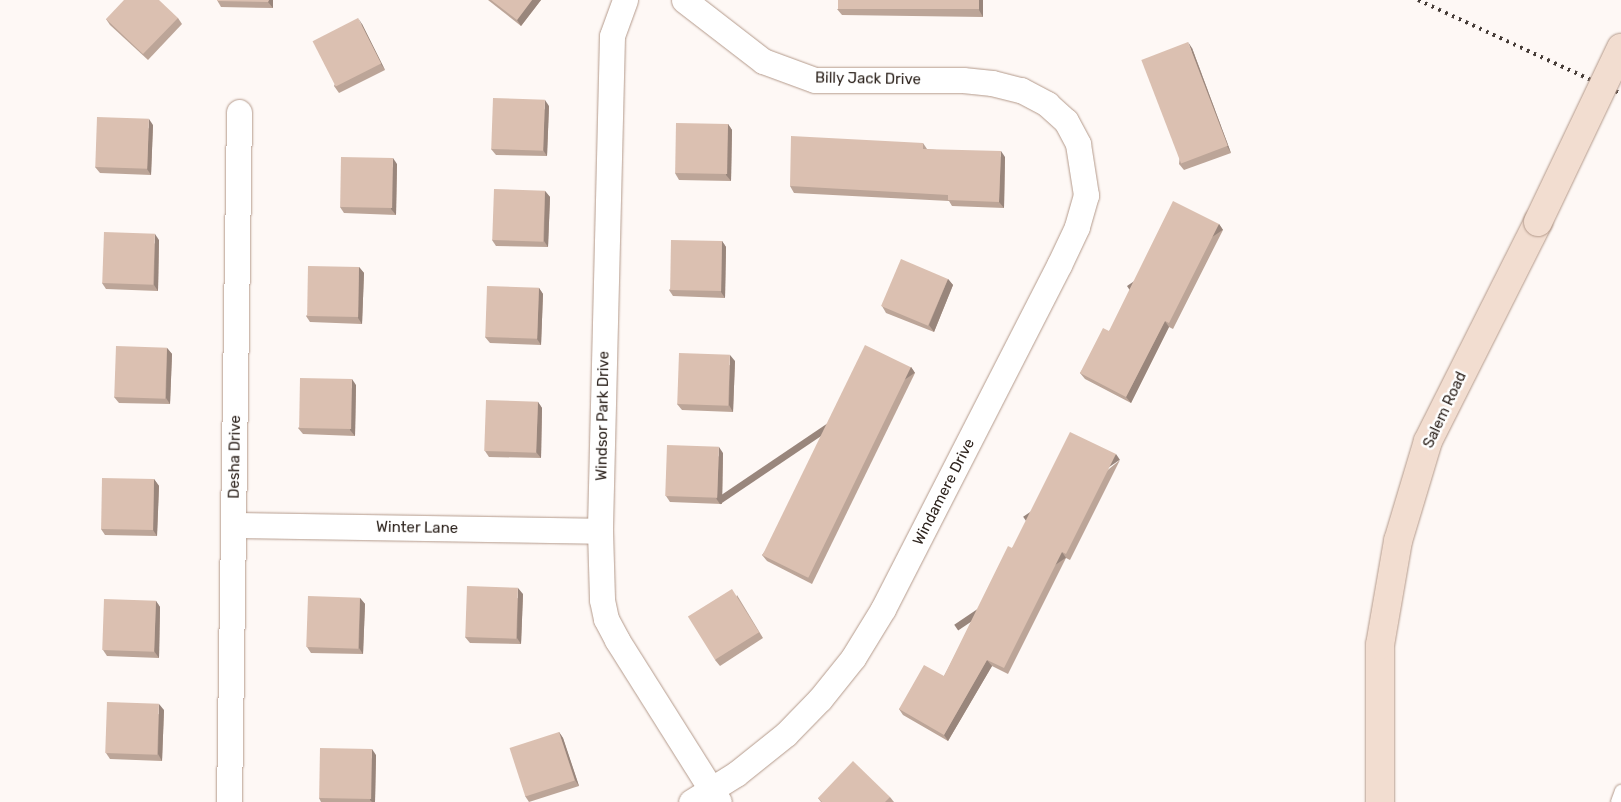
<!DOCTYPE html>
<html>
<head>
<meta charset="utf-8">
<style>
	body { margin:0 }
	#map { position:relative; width:1621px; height:802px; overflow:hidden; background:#fef8f5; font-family:Rubik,sans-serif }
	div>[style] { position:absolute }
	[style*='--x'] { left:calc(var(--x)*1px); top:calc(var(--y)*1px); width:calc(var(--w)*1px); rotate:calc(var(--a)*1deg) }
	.roads { filter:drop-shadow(0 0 1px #b49a8b) drop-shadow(0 0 1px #b49a8b) }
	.lane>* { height:12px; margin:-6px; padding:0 6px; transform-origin:6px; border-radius:6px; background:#fff }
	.street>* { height:25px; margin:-12.5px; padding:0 12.5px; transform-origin:12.5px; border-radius:12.5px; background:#fff }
	.secondary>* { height:28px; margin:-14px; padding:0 14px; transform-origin:14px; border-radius:14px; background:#f2ddd0 }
	.rail>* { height:4px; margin-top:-2px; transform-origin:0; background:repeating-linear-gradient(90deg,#453b36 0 2.5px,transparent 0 7.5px) }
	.bridges { filter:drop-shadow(0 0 1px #b49a8b) drop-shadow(0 0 1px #b49a8b) }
	.secondary-bridge>* { height:28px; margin:-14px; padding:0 14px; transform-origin:14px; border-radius:14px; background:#f2ddd0 }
	.wall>* { inset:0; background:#bca598 }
	.shaded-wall>* { inset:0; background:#99867c; transform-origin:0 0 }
	.building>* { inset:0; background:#dbc0b1; transform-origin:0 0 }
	span { translate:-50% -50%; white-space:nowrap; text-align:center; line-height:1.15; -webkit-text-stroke:5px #fff; paint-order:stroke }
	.street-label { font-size:15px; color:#2e241e }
</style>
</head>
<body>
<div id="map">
	<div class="roads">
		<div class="lane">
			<div style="--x:1617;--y:802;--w:12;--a:-70"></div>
		</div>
		<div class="street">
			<div style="--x:625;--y:0;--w:38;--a:110"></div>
			<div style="--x:612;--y:36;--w:495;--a:91.4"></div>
			<div style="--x:600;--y:531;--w:69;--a:88.3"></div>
			<div style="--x:602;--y:600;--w:19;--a:78"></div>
			<div style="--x:606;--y:619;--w:24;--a:62"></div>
			<div style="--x:617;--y:640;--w:191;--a:57.8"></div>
			<div style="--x:684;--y:0;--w:100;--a:37.7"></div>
			<div style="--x:763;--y:61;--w:55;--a:20.1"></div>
			<div style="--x:815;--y:80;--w:148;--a:0"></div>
			<div style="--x:963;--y:80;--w:29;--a:6"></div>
			<div style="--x:992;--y:83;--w:30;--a:14"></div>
			<div style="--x:1021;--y:90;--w:30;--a:28"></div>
			<div style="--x:1047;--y:104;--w:25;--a:42"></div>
			<div style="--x:1066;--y:121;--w:26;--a:62"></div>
			<div style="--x:1078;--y:144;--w:52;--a:81.1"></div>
			<div style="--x:1086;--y:195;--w:33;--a:106"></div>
			<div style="--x:1077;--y:227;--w:42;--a:115.3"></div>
			<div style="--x:1059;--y:265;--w:386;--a:117.1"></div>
			<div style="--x:883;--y:609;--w:57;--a:121.5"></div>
			<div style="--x:853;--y:658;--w:53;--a:128.8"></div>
			<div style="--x:820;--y:699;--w:49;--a:134.2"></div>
			<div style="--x:786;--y:734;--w:64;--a:141.3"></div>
			<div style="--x:736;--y:774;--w:53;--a:148.1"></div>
			<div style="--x:234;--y:525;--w:366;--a:0.9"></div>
			<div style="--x:229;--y:802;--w:690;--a:-89.17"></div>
		</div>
		<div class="secondary">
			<div style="--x:1380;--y:802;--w:157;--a:-90"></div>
			<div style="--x:1380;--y:645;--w:106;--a:-80.2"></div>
			<div style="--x:1398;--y:541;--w:104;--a:-73.3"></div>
			<div style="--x:1428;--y:441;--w:245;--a:-63.3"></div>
		</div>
	</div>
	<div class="rail">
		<div style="--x:1418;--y:0;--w:224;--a:24.8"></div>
	</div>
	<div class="bridges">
		<div class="secondary-bridge">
			<div style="--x:1538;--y:222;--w:193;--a:-64.5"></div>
		</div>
	</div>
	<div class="wall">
		<div style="clip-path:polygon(217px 0,273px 0,273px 8px,221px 7px)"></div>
		<div style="clip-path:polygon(488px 0,541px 0,521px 26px)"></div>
		<div style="clip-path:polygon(983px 0,983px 17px,842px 15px,837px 9px)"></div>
		<div style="clip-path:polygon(178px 18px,182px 24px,148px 60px,110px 25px,106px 19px)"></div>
		<div style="clip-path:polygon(362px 24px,385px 70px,339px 93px,334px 86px)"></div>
		<div style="clip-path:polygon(1192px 48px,1231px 153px,1184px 170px,1179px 164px)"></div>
		<div style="clip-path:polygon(549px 106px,547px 156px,496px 155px,491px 149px)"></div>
		<div style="clip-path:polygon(728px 124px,732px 130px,731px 181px,679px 180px,675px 173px)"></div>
		<div style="clip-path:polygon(153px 125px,151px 175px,100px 173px,95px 167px)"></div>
		<div style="clip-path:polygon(923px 143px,927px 149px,1005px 157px,1004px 208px,952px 206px,949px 201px,794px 193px,790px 186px)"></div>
		<div style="clip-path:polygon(397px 164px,396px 215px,344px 213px,340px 207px)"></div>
		<div style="clip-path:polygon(545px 191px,550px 197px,548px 247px,496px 246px,492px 240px)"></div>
		<div style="clip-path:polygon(1219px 224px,1223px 230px,1173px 329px,1169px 327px,1131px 403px,1085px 379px,1080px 373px,1109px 331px)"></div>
		<div style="clip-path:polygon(159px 240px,158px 291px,106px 289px,102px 283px)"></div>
		<div style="clip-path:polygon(722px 241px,726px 247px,725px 298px,673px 296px,669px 290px)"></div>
		<div style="clip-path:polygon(359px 267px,364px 273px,362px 324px,310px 322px,306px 316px)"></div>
		<div style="clip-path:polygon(948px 279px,953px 285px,934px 332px,886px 313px,882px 306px)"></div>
		<div style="clip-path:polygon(539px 288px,543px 294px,541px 345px,490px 343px,485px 337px)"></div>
		<div style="clip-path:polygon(167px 348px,172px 354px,170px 404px,119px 403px,114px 397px)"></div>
		<div style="clip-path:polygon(735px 361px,733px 412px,682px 410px,677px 404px)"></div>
		<div style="clip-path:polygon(911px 367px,915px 373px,812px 584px,767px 561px,762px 555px)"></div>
		<div style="clip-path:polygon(356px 385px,355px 436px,303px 434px,298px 428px)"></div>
		<div style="clip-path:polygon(538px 402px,542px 408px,541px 458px,489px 457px,485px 451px)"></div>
		<div style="clip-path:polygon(723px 453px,722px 504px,670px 502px,666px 496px)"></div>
		<div style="clip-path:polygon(1120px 460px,1070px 560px,1066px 558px,1008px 674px,992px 666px,948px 741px,903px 715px,899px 709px,944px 676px,1012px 548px)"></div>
		<div style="clip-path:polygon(154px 479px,159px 486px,157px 536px,105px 535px,101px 529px)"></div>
		<div style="clip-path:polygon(523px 594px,521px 644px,470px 643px,465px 637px)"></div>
		<div style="clip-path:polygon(737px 595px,763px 638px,720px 666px,715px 660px)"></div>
		<div style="clip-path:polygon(360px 598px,365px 604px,363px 654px,311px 653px,307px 647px)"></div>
		<div style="clip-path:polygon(156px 601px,160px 607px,159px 658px,107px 656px,103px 650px)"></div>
		<div style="clip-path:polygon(164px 710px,162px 761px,110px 759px,106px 753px)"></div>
		<div style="clip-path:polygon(559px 732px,563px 738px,579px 786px,529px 802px,525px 796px)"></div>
		<div style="clip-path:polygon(376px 755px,375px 802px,321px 802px,319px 798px)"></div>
		<div style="clip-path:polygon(890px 797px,894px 802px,821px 802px,818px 798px)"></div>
	</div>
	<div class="shaded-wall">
		<div style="clip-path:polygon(269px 0,273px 0,273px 8px,268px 2px)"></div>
		<div style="clip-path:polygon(532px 0,541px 0,521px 26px,517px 20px)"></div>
		<div style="clip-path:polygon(979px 0,983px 0,983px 17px,979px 10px)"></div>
		<div style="clip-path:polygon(358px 18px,362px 24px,385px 70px,381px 64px)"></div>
		<div style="clip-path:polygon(1188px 42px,1192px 48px,1231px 153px,1227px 146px)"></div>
		<div style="clip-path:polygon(545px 100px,549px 106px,547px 156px,543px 150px)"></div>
		<div style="clip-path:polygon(149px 119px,153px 125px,151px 175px,147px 169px)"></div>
		<div style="clip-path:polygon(728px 124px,732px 130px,731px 181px,726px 175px)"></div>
		<div style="clip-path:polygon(1001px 151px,1005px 157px,1004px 208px,999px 202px)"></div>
		<div style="clip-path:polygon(393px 158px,397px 164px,396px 215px,391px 209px)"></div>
		<div style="clip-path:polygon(545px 191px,550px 197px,548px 247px,544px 241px)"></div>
		<div style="left:1219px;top:224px;width:7px;height:111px;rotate:56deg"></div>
		<div style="clip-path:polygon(155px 234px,159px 240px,158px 291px,154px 285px)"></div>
		<div style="clip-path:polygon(722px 241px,726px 247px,725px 298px,721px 292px)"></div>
		<div style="clip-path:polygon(359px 267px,364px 273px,362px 324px,358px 318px)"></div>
		<div style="clip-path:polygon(948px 279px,953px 285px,934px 332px,929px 325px)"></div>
		<div style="clip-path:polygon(539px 288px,543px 294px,541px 345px,537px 339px)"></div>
		<div style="clip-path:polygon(1165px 321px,1169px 327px,1131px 403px,1126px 397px)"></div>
		<div style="clip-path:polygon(167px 348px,172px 354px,170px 404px,166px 398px)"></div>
		<div style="clip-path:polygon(730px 355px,735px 361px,733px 412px,729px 405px)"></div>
		<div style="left:911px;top:367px;width:7px;height:235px;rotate:56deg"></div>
		<div style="clip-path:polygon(352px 379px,356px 385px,355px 436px,350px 430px)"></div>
		<div style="clip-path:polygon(538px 402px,542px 408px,541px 458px,536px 452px)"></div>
		<div style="clip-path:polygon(719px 447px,723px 453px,722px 504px,717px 498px)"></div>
		<div style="left:1116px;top:454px;width:7px;height:112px;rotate:56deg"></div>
		<div style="clip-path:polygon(154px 479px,159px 486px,157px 536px,153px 530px)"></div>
		<div style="left:1062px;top:552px;width:7px;height:130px;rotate:56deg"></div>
		<div style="clip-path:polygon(518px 588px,523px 594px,521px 644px,517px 638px)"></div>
		<div style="clip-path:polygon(360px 598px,365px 604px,363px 654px,359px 648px)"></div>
		<div style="clip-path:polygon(156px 601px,160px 607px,159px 658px,154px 651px)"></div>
		<div style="clip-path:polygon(987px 660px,992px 666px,948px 741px,944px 735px)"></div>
		<div style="clip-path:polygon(159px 704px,164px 710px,162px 761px,158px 754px)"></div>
		<div style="clip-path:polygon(559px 732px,563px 738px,579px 786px,575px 780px)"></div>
		<div style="clip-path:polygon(372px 749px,376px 755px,375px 802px,372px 802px,370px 800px)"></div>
	</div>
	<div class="building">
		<div style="clip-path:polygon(124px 0,159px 0,178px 18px,143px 54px,106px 19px)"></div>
		<div style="clip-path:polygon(217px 0,269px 0,268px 2px,217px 1px)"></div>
		<div style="clip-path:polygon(491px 0,532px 0,517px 20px)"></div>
		<div style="left:838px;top:0;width:141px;height:9px"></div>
		<div style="left:358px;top:18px;width:51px;height:51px;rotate:63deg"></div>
		<div style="left:1188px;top:42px;width:111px;height:50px;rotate:69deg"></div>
		<div style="left:493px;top:98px;width:52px;height:51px;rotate:2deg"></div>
		<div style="left:97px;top:117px;width:52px;height:50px;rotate:2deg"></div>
		<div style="left:676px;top:123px;width:52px;height:50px;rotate:1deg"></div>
		<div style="clip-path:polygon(791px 136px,923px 143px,923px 149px,1001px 151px,999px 202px,948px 200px,948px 195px,790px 186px)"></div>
		<div style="left:341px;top:157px;width:52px;height:50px;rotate:1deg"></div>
		<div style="left:494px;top:189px;width:51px;height:51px;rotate:2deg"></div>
		<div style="clip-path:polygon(1173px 201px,1219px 224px,1169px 323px,1165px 321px,1126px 397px,1080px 373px,1103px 328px,1109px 331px)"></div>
		<div style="left:104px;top:232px;width:51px;height:51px;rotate:2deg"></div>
		<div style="left:671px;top:240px;width:51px;height:50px;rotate:1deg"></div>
		<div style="left:901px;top:259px;width:51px;height:51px;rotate:23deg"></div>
		<div style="left:308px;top:266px;width:51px;height:50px;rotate:1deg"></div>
		<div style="left:487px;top:286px;width:52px;height:51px;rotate:2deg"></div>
		<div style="left:865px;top:345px;width:51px;height:234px;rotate:26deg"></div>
		<div style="left:116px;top:346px;width:51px;height:51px;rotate:2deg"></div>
		<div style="left:679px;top:353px;width:51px;height:51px;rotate:2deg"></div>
		<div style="left:300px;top:378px;width:52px;height:50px;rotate:1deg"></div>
		<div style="left:486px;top:400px;width:52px;height:51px;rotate:2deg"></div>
		<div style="clip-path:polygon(1070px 432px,1116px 454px,1066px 554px,1062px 552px,1004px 668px,987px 660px,944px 735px,899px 709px,924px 665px,944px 676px,1008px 546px,1012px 548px)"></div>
		<div style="left:667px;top:445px;width:52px;height:51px;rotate:2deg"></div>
		<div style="left:102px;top:478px;width:52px;height:51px;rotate:1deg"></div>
		<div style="left:467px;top:586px;width:51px;height:51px;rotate:2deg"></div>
		<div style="left:732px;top:589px;width:51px;height:52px;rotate:58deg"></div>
		<div style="left:308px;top:596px;width:52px;height:51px;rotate:2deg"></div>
		<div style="left:104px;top:599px;width:52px;height:51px;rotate:2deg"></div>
		<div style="left:107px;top:702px;width:52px;height:51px;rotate:2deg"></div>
		<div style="left:559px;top:732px;width:51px;height:52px;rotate:72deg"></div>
		<div style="left:320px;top:748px;width:52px;height:50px;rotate:1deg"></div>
		<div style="clip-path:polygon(853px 761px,890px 797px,885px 802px,822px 802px,818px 798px)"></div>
	</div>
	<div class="street-label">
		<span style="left:868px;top:79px;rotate:1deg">Billy Jack Drive</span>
		<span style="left:1445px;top:410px;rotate:-65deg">Salem Road</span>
		<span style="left:603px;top:416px;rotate:-89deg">Windsor Park Drive</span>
		<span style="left:235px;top:457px;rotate:-89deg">Desha Drive</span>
		<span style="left:944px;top:492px;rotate:-63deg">Windamere Drive</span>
		<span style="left:417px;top:528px;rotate:1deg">Winter Lane</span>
	</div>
</div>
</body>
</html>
